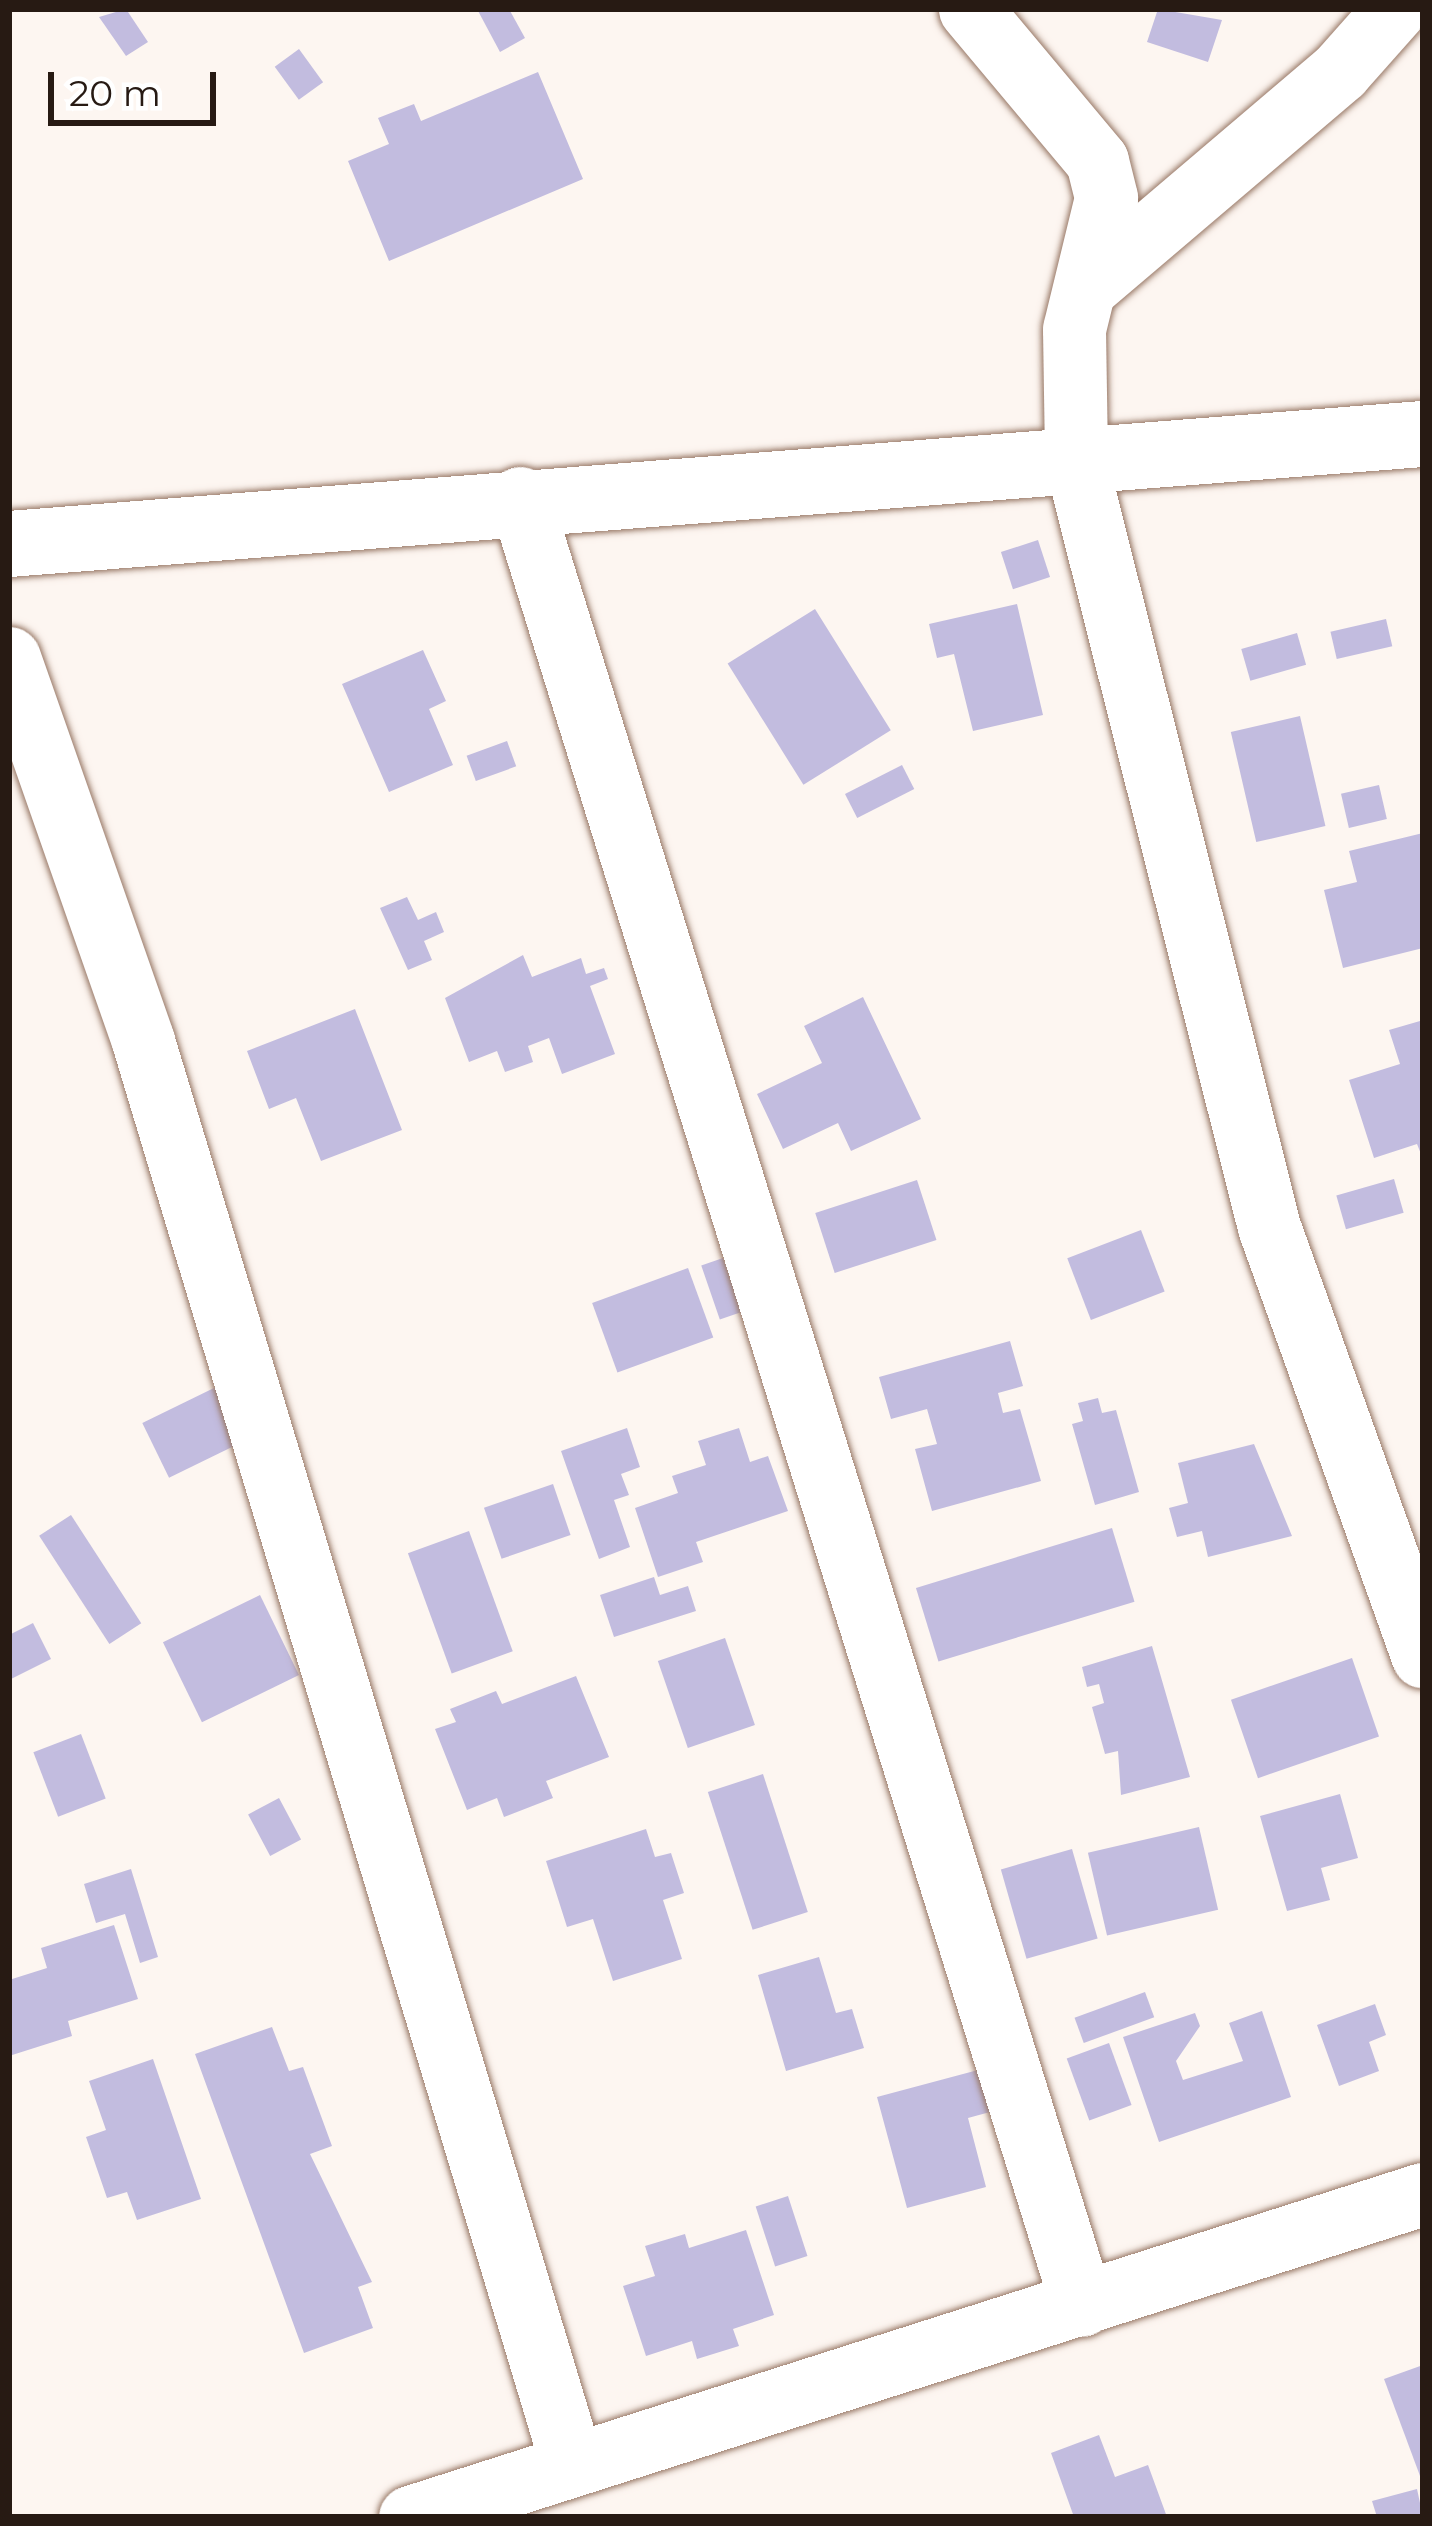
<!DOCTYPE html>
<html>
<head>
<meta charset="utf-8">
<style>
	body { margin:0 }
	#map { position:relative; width:1432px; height:2526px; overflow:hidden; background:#fdf6f1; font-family:Montserrat,sans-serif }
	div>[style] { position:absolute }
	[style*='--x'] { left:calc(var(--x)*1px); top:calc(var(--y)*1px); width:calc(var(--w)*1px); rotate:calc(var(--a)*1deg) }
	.building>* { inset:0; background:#c2bcdf; transform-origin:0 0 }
	.roads { filter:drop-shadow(0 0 3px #987866) drop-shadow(0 0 3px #987866) }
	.minor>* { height:63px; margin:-31.5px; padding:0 31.5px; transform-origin:31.5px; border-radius:31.5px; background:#fff }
	.tertiary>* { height:66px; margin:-33px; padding:0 33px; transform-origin:33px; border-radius:33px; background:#fff }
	span { translate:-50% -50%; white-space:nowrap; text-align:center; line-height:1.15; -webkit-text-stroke:12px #fff; paint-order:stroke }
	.frame { position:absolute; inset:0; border:12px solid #271a13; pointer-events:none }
	.scale { position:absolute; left:48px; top:72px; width:168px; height:54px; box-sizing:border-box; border:6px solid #271a13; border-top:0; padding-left:15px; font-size:36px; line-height:42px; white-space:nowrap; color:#271a13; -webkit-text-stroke:9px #fff; paint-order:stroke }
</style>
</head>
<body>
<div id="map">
	<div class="building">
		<div style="clip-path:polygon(126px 9px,148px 42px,126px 56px,99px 17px)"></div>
		<div style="clip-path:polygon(477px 9px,509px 9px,525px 38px,500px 52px)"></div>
		<div style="clip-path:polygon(1158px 9px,1222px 20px,1208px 62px,1147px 42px)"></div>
		<div style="left:299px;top:49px;width:41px;height:30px;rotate:54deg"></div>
		<div style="clip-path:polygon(538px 72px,583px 179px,389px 261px,348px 161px,389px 144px,378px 118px,414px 104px,421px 121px)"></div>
		<div style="left:1038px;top:540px;width:39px;height:39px;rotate:72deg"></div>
		<div style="clip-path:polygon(1017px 604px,1043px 715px,973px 731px,954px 654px,937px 658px,929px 624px)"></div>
		<div style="left:815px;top:609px;width:143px;height:103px;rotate:58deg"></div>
		<div style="left:1386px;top:619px;width:28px;height:57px;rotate:77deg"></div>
		<div style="left:1297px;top:633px;width:33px;height:58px;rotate:74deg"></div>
		<div style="clip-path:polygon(423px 650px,446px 701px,429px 709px,453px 765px,389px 792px,342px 684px)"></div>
		<div style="left:1300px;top:716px;width:113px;height:71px;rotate:77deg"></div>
		<div style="left:507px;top:741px;width:27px;height:43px;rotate:70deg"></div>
		<div style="left:902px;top:765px;width:27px;height:64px;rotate:63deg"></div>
		<div style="left:1379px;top:785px;width:35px;height:39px;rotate:77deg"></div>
		<div style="clip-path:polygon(1423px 833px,1423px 948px,1343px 968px,1324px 890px,1357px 882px,1349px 851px)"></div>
		<div style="clip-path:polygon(407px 897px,418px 920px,436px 912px,444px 932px,424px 941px,432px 960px,408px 970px,380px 908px)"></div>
		<div style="clip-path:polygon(523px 955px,532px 977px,581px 958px,586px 974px,604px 968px,608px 979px,590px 986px,615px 1054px,562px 1074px,549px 1038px,528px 1046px,533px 1062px,505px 1072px,497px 1051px,469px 1062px,445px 998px)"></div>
		<div style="clip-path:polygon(863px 997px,921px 1119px,851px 1151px,838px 1123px,783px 1149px,757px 1094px,822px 1063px,804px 1026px)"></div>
		<div style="clip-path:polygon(355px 1009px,402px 1130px,321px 1161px,296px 1098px,269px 1109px,247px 1051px)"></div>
		<div style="clip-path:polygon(1420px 1021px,1423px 1159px,1417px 1144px,1374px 1158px,1349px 1080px,1400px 1064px,1389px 1030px)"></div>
		<div style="left:1394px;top:1179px;width:35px;height:60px;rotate:74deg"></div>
		<div style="left:917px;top:1180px;width:63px;height:107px;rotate:72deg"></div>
		<div style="left:1141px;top:1230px;width:66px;height:79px;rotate:69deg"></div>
		<div style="left:723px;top:1258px;width:57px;height:23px;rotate:71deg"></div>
		<div style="left:688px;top:1268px;width:74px;height:102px;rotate:70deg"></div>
		<div style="clip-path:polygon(1010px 1341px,1023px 1386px,998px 1393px,1003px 1413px,1020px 1409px,1041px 1481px,932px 1511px,915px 1449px,937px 1444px,927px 1409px,891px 1419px,879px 1377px)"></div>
		<div style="left:216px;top:1387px;width:61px;height:82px;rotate:64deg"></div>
		<div style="clip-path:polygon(1098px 1398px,1102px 1413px,1116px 1410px,1139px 1492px,1095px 1505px,1072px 1424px,1083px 1421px,1078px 1403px)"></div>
		<div style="clip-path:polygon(627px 1428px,640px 1467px,621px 1474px,629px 1495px,614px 1500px,630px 1547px,599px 1559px,561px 1451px)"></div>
		<div style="clip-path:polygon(739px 1428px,750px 1462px,768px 1456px,788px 1511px,696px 1542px,703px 1562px,658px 1577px,635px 1508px,678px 1493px,672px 1476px,706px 1465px,698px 1441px)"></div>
		<div style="clip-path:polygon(1254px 1444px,1292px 1536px,1208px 1557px,1202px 1531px,1177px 1537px,1169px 1508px,1188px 1503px,1178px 1463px)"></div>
		<div style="left:553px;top:1484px;width:54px;height:73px;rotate:71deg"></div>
		<div style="left:71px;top:1515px;width:129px;height:38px;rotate:57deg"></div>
		<div style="left:1112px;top:1528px;width:77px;height:205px;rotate:73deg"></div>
		<div style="left:469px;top:1531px;width:128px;height:65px;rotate:70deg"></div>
		<div style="clip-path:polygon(654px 1577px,660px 1595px,688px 1586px,696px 1611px,614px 1637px,600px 1595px)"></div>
		<div style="left:260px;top:1595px;width:89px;height:108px;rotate:64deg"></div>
		<div style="clip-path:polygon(33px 1623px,51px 1659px,9px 1680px,9px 1635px)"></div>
		<div style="left:725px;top:1638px;width:92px;height:71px;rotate:71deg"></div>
		<div style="clip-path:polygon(1152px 1646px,1190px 1777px,1121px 1795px,1118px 1751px,1105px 1754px,1092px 1707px,1104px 1703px,1099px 1684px,1087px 1687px,1082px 1667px)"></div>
		<div style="left:1352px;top:1658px;width:83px;height:128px;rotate:71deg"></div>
		<div style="clip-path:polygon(576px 1676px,609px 1757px,546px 1781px,553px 1798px,504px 1817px,497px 1798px,467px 1810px,435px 1729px,456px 1722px,450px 1709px,496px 1691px,502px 1704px)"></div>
		<div style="left:81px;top:1734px;width:69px;height:51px;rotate:69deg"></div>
		<div style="left:763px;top:1774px;width:145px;height:58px;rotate:72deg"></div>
		<div style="clip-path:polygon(1340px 1794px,1358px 1858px,1321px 1868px,1330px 1900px,1287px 1911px,1260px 1816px)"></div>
		<div style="left:279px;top:1798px;width:47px;height:35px;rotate:62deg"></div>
		<div style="left:1199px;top:1827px;width:85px;height:114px;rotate:77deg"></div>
		<div style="clip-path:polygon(646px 1829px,655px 1857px,671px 1853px,684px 1893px,663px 1900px,682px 1959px,613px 1981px,593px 1919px,567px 1927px,546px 1861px)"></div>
		<div style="left:1072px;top:1849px;width:93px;height:74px;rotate:74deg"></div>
		<div style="clip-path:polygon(131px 1869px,158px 1957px,140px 1963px,125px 1914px,96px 1923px,84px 1884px)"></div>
		<div style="clip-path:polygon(114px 1925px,138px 1999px,68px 2021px,72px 2036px,9px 2056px,9px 1980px,47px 1968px,41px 1948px)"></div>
		<div style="clip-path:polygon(819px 1957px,836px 2013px,852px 2009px,864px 2048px,786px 2071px,758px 1975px)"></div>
		<div style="left:1145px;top:1992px;width:27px;height:75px;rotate:70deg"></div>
		<div style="clip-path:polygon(1375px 2004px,1386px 2035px,1369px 2042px,1379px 2071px,1339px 2086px,1317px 2025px)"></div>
		<div style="clip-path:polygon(1262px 2011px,1291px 2097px,1159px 2142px,1123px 2037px,1195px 2013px,1200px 2026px,1176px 2061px,1183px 2080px,1243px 2061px,1229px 2023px)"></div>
		<div style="clip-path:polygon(272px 2027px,289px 2071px,303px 2067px,332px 2146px,310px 2154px,372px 2282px,358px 2287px,373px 2328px,304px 2353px,195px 2054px)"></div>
		<div style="left:1109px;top:2043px;width:66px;height:45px;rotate:70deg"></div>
		<div style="clip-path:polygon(153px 2059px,201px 2199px,137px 2220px,127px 2192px,107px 2198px,86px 2137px,106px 2130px,89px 2081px)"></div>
		<div style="clip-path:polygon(978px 2070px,990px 2112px,968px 2118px,986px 2187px,907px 2208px,877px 2097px)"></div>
		<div style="left:788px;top:2196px;width:63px;height:34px;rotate:72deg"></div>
		<div style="clip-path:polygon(746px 2230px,774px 2315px,733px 2329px,739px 2346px,697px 2359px,692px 2341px,646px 2356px,623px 2286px,655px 2276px,645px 2246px,685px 2234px,689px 2248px)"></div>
		<div style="clip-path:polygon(1423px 2365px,1423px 2484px,1384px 2379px)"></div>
		<div style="clip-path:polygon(1099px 2435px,1115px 2477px,1148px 2465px,1167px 2517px,1074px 2517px,1051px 2453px)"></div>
		<div style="clip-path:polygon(1417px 2489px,1423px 2517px,1377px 2517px,1372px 2501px)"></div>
	</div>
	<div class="roads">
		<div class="minor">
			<div style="--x:970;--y:9;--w:198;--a:50.1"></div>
			<div style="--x:1097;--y:161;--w:38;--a:76"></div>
			<div style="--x:1106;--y:198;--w:135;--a:103.7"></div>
			<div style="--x:1074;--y:329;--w:133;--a:89.1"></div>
			<div style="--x:1076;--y:462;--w:789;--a:75.84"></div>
			<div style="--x:1269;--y:1227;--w:456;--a:70.3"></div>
			<div style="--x:1091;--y:283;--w:327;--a:-40.4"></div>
			<div style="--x:1340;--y:71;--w:83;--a:-48.4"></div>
			<div style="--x:520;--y:498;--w:1892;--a:72.72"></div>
			<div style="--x:9;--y:658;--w:406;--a:70.7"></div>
			<div style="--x:143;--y:1041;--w:1480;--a:73.23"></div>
			<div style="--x:410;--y:2517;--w:1063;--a:-17.69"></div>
		</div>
		<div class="tertiary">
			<div style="--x:9;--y:544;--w:1418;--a:-4.45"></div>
		</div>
	</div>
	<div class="frame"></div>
	<div class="scale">20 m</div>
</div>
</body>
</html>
